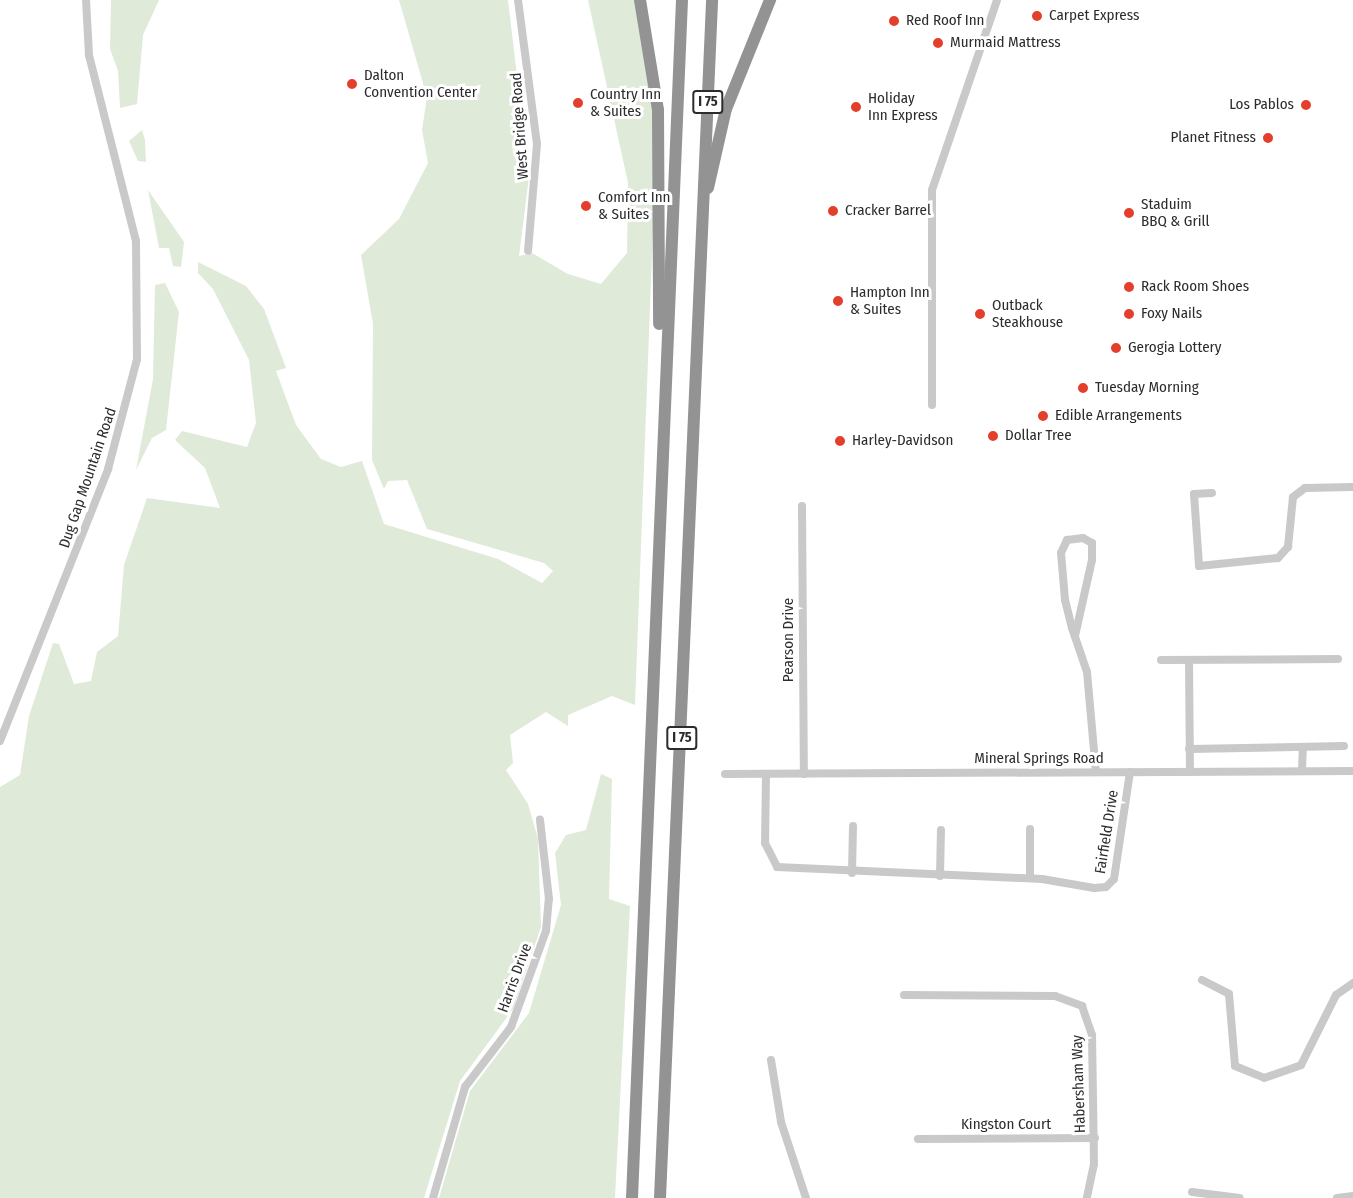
<!DOCTYPE html>
<html>
<head>
<meta charset="utf-8">
<style>
	body { margin:0 }
	#map { position:relative; width:1353px; height:1198px; overflow:hidden; background:#fff; font-family:"Fira Sans Condensed",sans-serif }
	div>[style] { position:absolute }
	[style*='--x'] { left:calc(var(--x)*1px); top:calc(var(--y)*1px); width:calc(var(--w)*1px); rotate:calc(var(--a)*1deg) }
	.green>* { inset:0; background:#dfead9 }
	.minor>* { height:8px; margin:-4px; padding:0 4px; transform-origin:4px; border-radius:4px; background:#c9c9c9 }
	.highway>* { height:12px; margin:-6px; padding:0 6px; transform-origin:6px; border-radius:6px; background:#939393 }
	.dots>* { width:16px; height:16px; translate:-50% -50%; box-sizing:border-box; border:3px solid #fff; border-radius:50% }
	span { translate:-50% -50%; white-space:nowrap; text-align:center; line-height:1.15; -webkit-text-stroke:6px #fff; paint-order:stroke }
	.shield-label span { padding:2px 4px; background:#fff; border:2px solid; border-radius:4px; -webkit-text-stroke-width:0 }
	.shield-label { font-size:14px; color:#2c2c2c; font-weight:700 }
	.poi-label { font-size:15px; color:#2c2c2c }
	.left { translate:0 -50%; text-align:left }
	.right { translate:-100% -50%; text-align:right }
	.street-label { font-size:15px; color:#2c2c2c }
</style>
</head>
<body>
<div id="map">
	<div class="green">
		<div style="clip-path:polygon(111px 0,159px 0,143px 35px,137px 104px,120px 108px,118px 71px,110px 49px)"></div>
		<div style="clip-path:polygon(399px 0,508px 0,529px 177px,519px 256px,532px 253px,568px 274px,601px 284px,627px 253px,628px 183px,588px 0,635px 0,648px 49px,656px 148px,635px 705px,612px 696px,568px 715px,568px 726px,546px 712px,510px 735px,513px 763px,506px 770px,528px 804px,538px 839px,541px 927px,513px 1009px,460px 1081px,424px 1198px,0 1198px,0 787px,20px 775px,29px 716px,53px 643px,59px 644px,74px 684px,91px 681px,97px 652px,118px 636px,124px 565px,147px 498px,220px 508px,205px 468px,175px 440px,182px 431px,247px 447px,256px 423px,249px 360px,213px 289px,198px 273px,198px 262px,246px 286px,264px 309px,286px 368px,276px 371px,296px 425px,321px 459px,341px 467px,362px 461px,384px 524px,498px 559px,542px 583px,553px 571px,544px 563px,427px 529px,407px 480px,388px 481px,384px 489px,372px 460px,373px 324px,361px 255px,399px 219px,428px 163px,422px 130px,427px 97px)"></div>
		<div style="clip-path:polygon(142px 130px,145px 140px,146px 162px,138px 161px,129px 141px)"></div>
		<div style="clip-path:polygon(148px 190px,184px 242px,181px 267px,173px 266px,169px 248px,159px 248px)"></div>
		<div style="clip-path:polygon(165px 283px,179px 312px,166px 430px,152px 438px,136px 470px,153px 379px,155px 285px)"></div>
		<div style="clip-path:polygon(601px 774px,612px 779px,609px 899px,630px 906px,615px 1198px,439px 1198px,470px 1091px,529px 1013px,561px 905px,555px 853px,566px 835px,586px 830px)"></div>
	</div>
	<div class="minor">
		<div style="--x:518;--y:0;--w:145;--a:82.5"></div>
		<div style="--x:537;--y:144;--w:107;--a:94.8"></div>
		<div style="--x:932;--y:405;--w:215;--a:-90"></div>
		<div style="--x:932;--y:190;--w:201;--a:-71.1"></div>
		<div style="--x:1212;--y:493;--w:18;--a:177"></div>
		<div style="--x:1194;--y:494;--w:72;--a:86"></div>
		<div style="--x:1199;--y:566;--w:79;--a:-5.8"></div>
		<div style="--x:1278;--y:558;--w:15;--a:-48"></div>
		<div style="--x:1288;--y:547;--w:50;--a:-84.3"></div>
		<div style="--x:1293;--y:497;--w:15;--a:-37"></div>
		<div style="--x:1305;--y:488;--w:48;--a:-1.2"></div>
		<div style="--x:802;--y:506;--w:268;--a:89.6"></div>
		<div style="--x:1075;--y:636;--w:78;--a:-77.4"></div>
		<div style="--x:1092;--y:560;--w:17;--a:-90"></div>
		<div style="--x:1092;--y:543;--w:10;--a:-151"></div>
		<div style="--x:1083;--y:538;--w:16;--a:173"></div>
		<div style="--x:1067;--y:540;--w:14;--a:115"></div>
		<div style="--x:1061;--y:553;--w:47;--a:85.1"></div>
		<div style="--x:1065;--y:600;--w:29;--a:76"></div>
		<div style="--x:1072;--y:628;--w:46;--a:71.2"></div>
		<div style="--x:1087;--y:672;--w:100;--a:84.9"></div>
		<div style="--x:1161;--y:660;--w:177;--a:-0.3"></div>
		<div style="--x:1189;--y:660;--w:112;--a:89.5"></div>
		<div style="--x:0;--y:741;--w:293;--a:-68.3"></div>
		<div style="--x:108;--y:469;--w:114;--a:-75.2"></div>
		<div style="--x:137;--y:359;--w:118;--a:-90.5"></div>
		<div style="--x:136;--y:241;--w:192;--a:-104.2"></div>
		<div style="--x:89;--y:55;--w:55;--a:-93.1"></div>
		<div style="--x:1189;--y:749;--w:155;--a:-1.1"></div>
		<div style="--x:1302;--y:771;--w:24;--a:-88"></div>
		<div style="--x:725;--y:774;--w:628;--a:-0.27"></div>
		<div style="--x:766;--y:774;--w:69;--a:90.8"></div>
		<div style="--x:765;--y:843;--w:27;--a:63"></div>
		<div style="--x:777;--y:867;--w:265;--a:2.6"></div>
		<div style="--x:1042;--y:879;--w:53;--a:9.8"></div>
		<div style="--x:1094;--y:888;--w:12;--a:-5"></div>
		<div style="--x:1106;--y:887;--w:11;--a:-45"></div>
		<div style="--x:1114;--y:879;--w:108;--a:-81.5"></div>
		<div style="--x:852;--y:873;--w:47;--a:-88.8"></div>
		<div style="--x:940;--y:876;--w:46;--a:-88.8"></div>
		<div style="--x:1030;--y:878;--w:49;--a:-90"></div>
		<div style="--x:1202;--y:980;--w:30;--a:27"></div>
		<div style="--x:1229;--y:994;--w:72;--a:85.2"></div>
		<div style="--x:1235;--y:1066;--w:31;--a:22"></div>
		<div style="--x:1264;--y:1078;--w:39;--a:-19"></div>
		<div style="--x:1301;--y:1065;--w:78;--a:-63.4"></div>
		<div style="--x:1336;--y:995;--w:21;--a:-35"></div>
		<div style="--x:904;--y:995;--w:151;--a:0.4"></div>
		<div style="--x:1055;--y:996;--w:29;--a:20"></div>
		<div style="--x:1082;--y:1006;--w:31;--a:71"></div>
		<div style="--x:1092;--y:1035;--w:129;--a:89.1"></div>
		<div style="--x:1094;--y:1164;--w:35;--a:102"></div>
		<div style="--x:771;--y:1060;--w:63;--a:80.8"></div>
		<div style="--x:781;--y:1122;--w:80;--a:71.8"></div>
		<div style="--x:918;--y:1139;--w:177;--a:-0.3"></div>
		<div style="--x:1192;--y:1192;--w:48;--a:7.1"></div>
		<div style="--x:433;--y:1198;--w:116;--a:-73.9"></div>
		<div style="--x:465;--y:1087;--w:76;--a:-52.5"></div>
		<div style="--x:511;--y:1027;--w:102;--a:-70"></div>
		<div style="--x:546;--y:931;--w:32;--a:-85"></div>
		<div style="--x:549;--y:899;--w:80;--a:-96.5"></div>
		<div style="--x:1337;--y:1198;--w:16;--a:-7"></div>
	</div>
	<div class="highway">
		<div style="--x:640;--y:0;--w:111;--a:80.7"></div>
		<div style="--x:658;--y:110;--w:214;--a:89.7"></div>
		<div style="--x:708;--y:188;--w:81;--a:-77.2"></div>
		<div style="--x:726;--y:109;--w:118;--a:-68"></div>
		<div style="--x:632;--y:1198;--w:1199;--a:-87.61"></div>
		<div style="--x:660;--y:1198;--w:1199;--a:-87.51"></div>
	</div>
	<div class="dots">
		<div style="left:1037px;top:16px;background:#e43f2c"></div>
		<div style="left:894px;top:21px;background:#e43f2c"></div>
		<div style="left:938px;top:43px;background:#e43f2c"></div>
		<div style="left:352px;top:84px;background:#e43f2c"></div>
		<div style="left:578px;top:103px;background:#e43f2c"></div>
		<div style="left:1306px;top:105px;background:#e43f2c"></div>
		<div style="left:856px;top:107px;background:#e43f2c"></div>
		<div style="left:1268px;top:138px;background:#e43f2c"></div>
		<div style="left:586px;top:206px;background:#e43f2c"></div>
		<div style="left:833px;top:211px;background:#e43f2c"></div>
		<div style="left:1129px;top:213px;background:#e43f2c"></div>
		<div style="left:1129px;top:287px;background:#e43f2c"></div>
		<div style="left:838px;top:301px;background:#e43f2c"></div>
		<div style="left:980px;top:314px;background:#e43f2c"></div>
		<div style="left:1129px;top:314px;background:#e43f2c"></div>
		<div style="left:1116px;top:348px;background:#e43f2c"></div>
		<div style="left:1083px;top:388px;background:#e43f2c"></div>
		<div style="left:1043px;top:416px;background:#e43f2c"></div>
		<div style="left:993px;top:436px;background:#e43f2c"></div>
		<div style="left:840px;top:441px;background:#e43f2c"></div>
	</div>
	<div class="shield-label">
		<span style="left:708px;top:102px">I 75</span>
		<span style="left:682px;top:738px">I 75</span>
	</div>
	<div class="poi-label">
		<span class="left" style="left:1049px;top:16px">Carpet Express</span>
		<span class="left" style="left:906px;top:21px">Red Roof Inn</span>
		<span class="left" style="left:950px;top:43px">Murmaid Mattress</span>
		<span class="left" style="left:364px;top:84px">Dalton<br>Convention Center</span>
		<span class="left" style="left:590px;top:103px">Country Inn<br>&amp; Suites</span>
		<span class="left" style="left:868px;top:107px">Holiday<br>Inn Express</span>
		<span class="right" style="left:1294px;top:105px">Los Pablos</span>
		<span class="right" style="left:1256px;top:138px">Planet Fitness</span>
		<span class="left" style="left:598px;top:206px">Comfort Inn<br>&amp; Suites</span>
		<span class="left" style="left:1141px;top:213px">Staduim<br>BBQ &amp; Grill</span>
		<span class="left" style="left:845px;top:211px">Cracker Barrel</span>
		<span class="left" style="left:1141px;top:287px">Rack Room Shoes</span>
		<span class="left" style="left:850px;top:301px">Hampton Inn<br>&amp; Suites</span>
		<span class="left" style="left:992px;top:314px">Outback<br>Steakhouse</span>
		<span class="left" style="left:1141px;top:314px">Foxy Nails</span>
		<span class="left" style="left:1128px;top:348px">Gerogia Lottery</span>
		<span class="left" style="left:1095px;top:388px">Tuesday Morning</span>
		<span class="left" style="left:1055px;top:416px">Edible Arrangements</span>
		<span class="left" style="left:1005px;top:436px">Dollar Tree</span>
		<span class="left" style="left:852px;top:441px">Harley-Davidson</span>
	</div>
	<div class="street-label">
		<span style="left:520px;top:126px;rotate:-94deg">West Bridge Road</span>
		<span style="left:88px;top:478px;rotate:-71deg">Dug Gap Mountain Road</span>
		<span style="left:789px;top:640px;rotate:-90deg">Pearson Drive</span>
		<span style="left:1039px;top:759px">Mineral Springs Road</span>
		<span style="left:1107px;top:832px;rotate:-81deg">Fairfield Drive</span>
		<span style="left:515px;top:978px;rotate:-70deg">Harris Drive</span>
		<span style="left:1079px;top:1084px;rotate:-92deg">Habersham Way</span>
		<span style="left:1006px;top:1125px">Kingston Court</span>
	</div>
</div>
</body>
</html>
